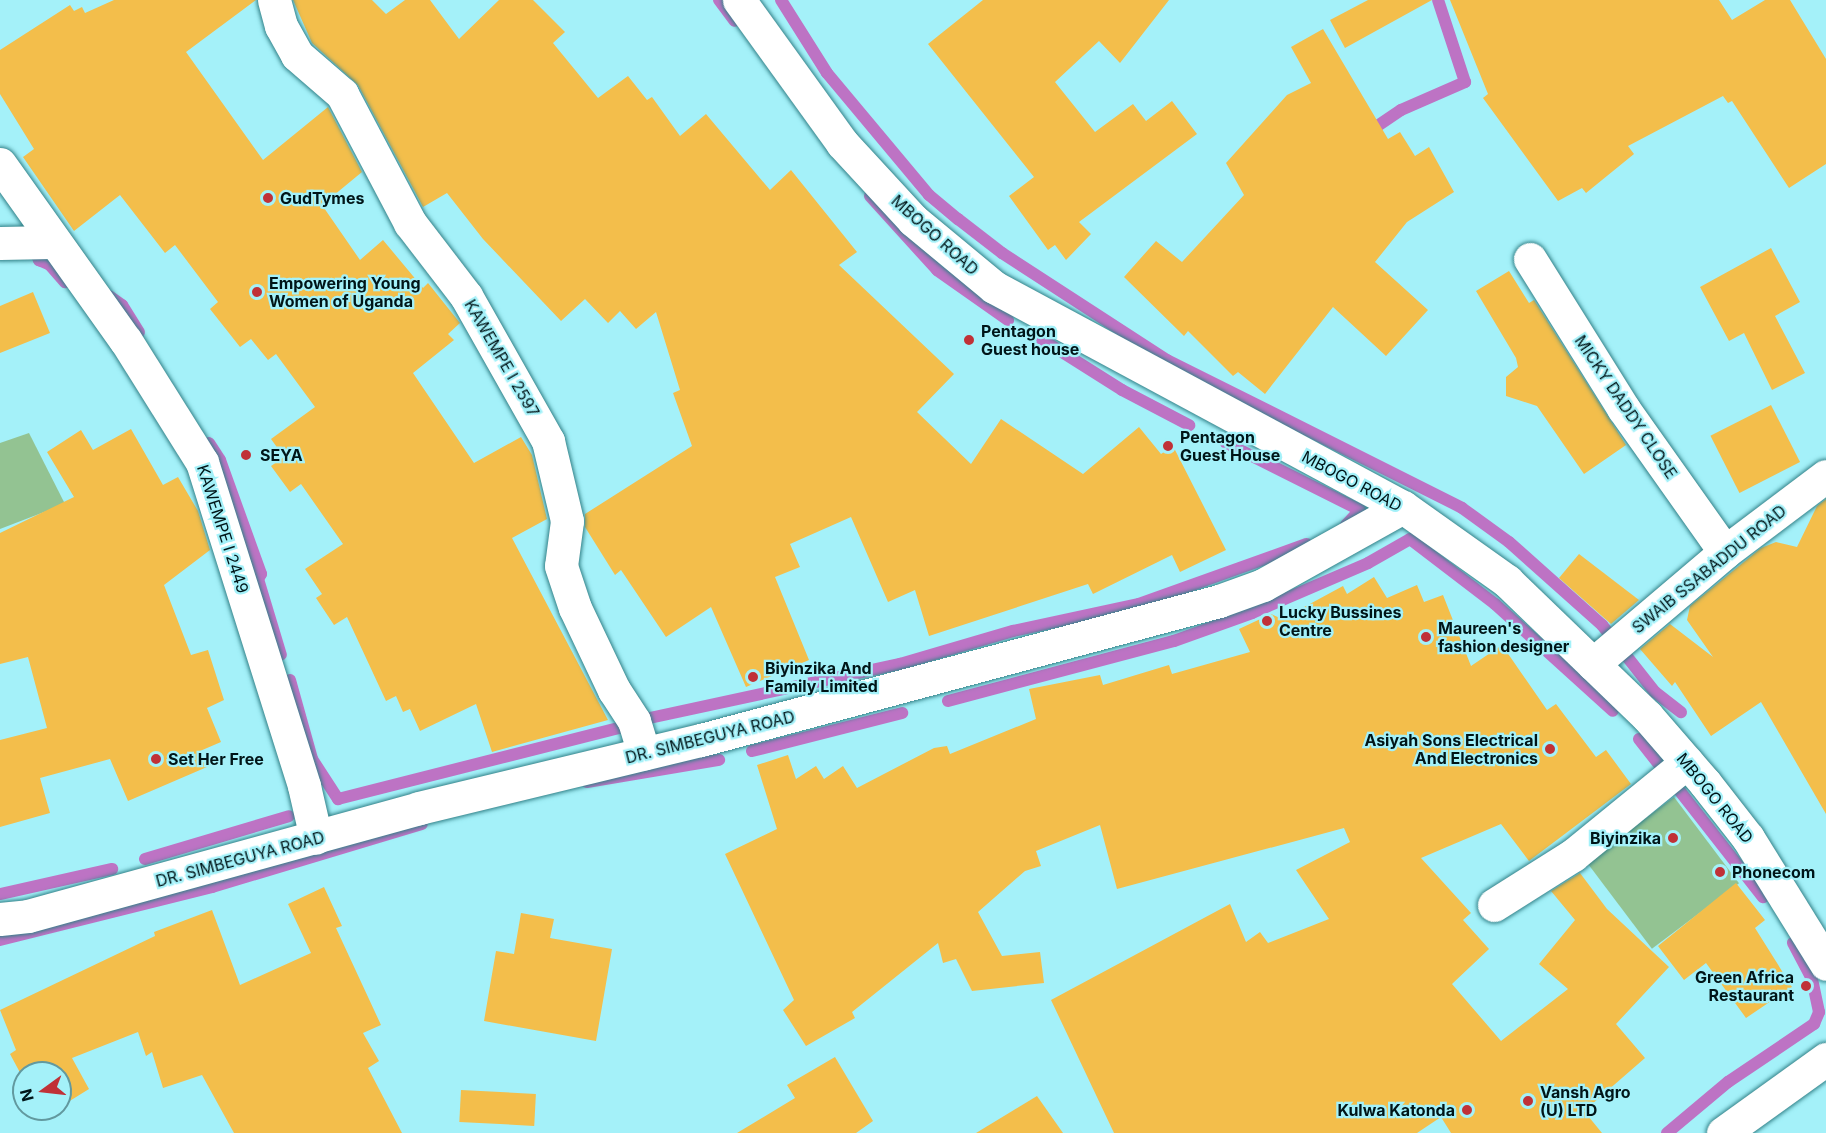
<!DOCTYPE html>
<html>
<head>
<meta charset="utf-8">
<style>
	body { margin:0 }
	#map { position:relative; width:1826px; height:1133px; overflow:hidden; background:#a4f1f9; font-family:Inter,sans-serif }
	div>[style] { position:absolute }
	[style*='--x'] { left:calc(var(--x)*1px); top:calc(var(--y)*1px); width:calc(var(--w)*1px); rotate:calc(var(--a)*1deg) }
	.green>* { inset:0; background:#93c392; transform-origin:0 0 }
	.stream>* { height:12px; margin:-6px; padding:0 6px; transform-origin:6px; border-radius:6px; background:#bd73c4 }
	.building>* { inset:0; background:#f3be4b; transform-origin:0 0 }
	.roads { filter:drop-shadow(0 0 2px #328188) drop-shadow(0 0 2px #328188) }
	.minor>* { height:33px; margin:-16.5px; padding:0 16.5px; transform-origin:16.5px; border-radius:16.5px; background:#fff }
	.major>* { height:33px; margin:-16.5px; padding:0 16.5px; transform-origin:16.5px; border-radius:16.5px; background:#fff }
	.dots>* { width:16px; height:16px; translate:-50% -50%; box-sizing:border-box; border:3px solid #a4f1f9; border-radius:50% }
	span { translate:-50% -50%; white-space:nowrap; text-align:center; line-height:1.15; -webkit-text-stroke:4.5px #a4f1f9; paint-order:stroke }
	.poi-label { font-size:16px; color:#001518; font-weight:700 }
	.left { translate:0 -50%; text-align:left }
	.right { translate:-100% -50%; text-align:right }
	.street-label { font-size:16px; color:#001518 }
	.north { position:absolute; left:12px; top:1061px; width:60px; height:60px; box-sizing:border-box; background:#a4f1f9; border:2px solid #62999f; border-radius:50%; rotate:255deg; font-size:16px; font-weight:700; line-height:24px; text-align:center; color:#001518 }
	.north::after { content:''; display:block; margin:auto; width:21px; height:27px; background:#c03137; clip-path:polygon(50% 0,100% 100%,50% 72%,0 100%) }
</style>
</head>
<body>
<div id="map">
	<div class="green">
		<div style="clip-path:polygon(29px 433px,65px 504px,0 529px,0 443px)"></div>
		<div style="left:1674px;top:797px;width:108px;height:109px;rotate:53deg"></div>
	</div>
	<div class="stream">
		<div style="--x:719;--y:0;--w:26;--a:53"></div>
		<div style="--x:781;--y:0;--w:86;--a:57.8"></div>
		<div style="--x:827;--y:73;--w:159;--a:50.1"></div>
		<div style="--x:929;--y:195;--w:38;--a:40"></div>
		<div style="--x:958;--y:219;--w:56;--a:37.7"></div>
		<div style="--x:1002;--y:253;--w:197;--a:33"></div>
		<div style="--x:1167;--y:360;--w:330;--a:26.6"></div>
		<div style="--x:1462;--y:508;--w:58;--a:35.9"></div>
		<div style="--x:1509;--y:542;--w:125;--a:41.7"></div>
		<div style="--x:1602;--y:625;--w:85;--a:51.7"></div>
		<div style="--x:1655;--y:692;--w:33;--a:38"></div>
		<div style="--x:1367;--y:133;--w:41;--a:-34.1"></div>
		<div style="--x:1401;--y:110;--w:70;--a:-23.6"></div>
		<div style="--x:1465;--y:82;--w:86;--a:-108.2"></div>
		<div style="--x:870;--y:196;--w:100;--a:47.8"></div>
		<div style="--x:937;--y:270;--w:87;--a:35.2"></div>
		<div style="--x:32;--y:245;--w:17;--a:65"></div>
		<div style="--x:39;--y:260;--w:12;--a:24"></div>
		<div style="--x:50;--y:265;--w:23;--a:49"></div>
		<div style="--x:109;--y:296;--w:16;--a:35"></div>
		<div style="--x:122;--y:305;--w:32;--a:58"></div>
		<div style="--x:1035;--y:335;--w:103;--a:32.3"></div>
		<div style="--x:1122;--y:390;--w:76;--a:27.6"></div>
		<div style="--x:209;--y:443;--w:20;--a:57"></div>
		<div style="--x:220;--y:460;--w:121;--a:70.2"></div>
		<div style="--x:261;--y:574;--w:6;--a:121"></div>
		<div style="--x:258;--y:579;--w:79;--a:73.2"></div>
		<div style="--x:1226;--y:443;--w:150;--a:26.6"></div>
		<div style="--x:1360;--y:510;--w:21;--a:133"></div>
		<div style="--x:290;--y:680;--w:82;--a:74.4"></div>
		<div style="--x:312;--y:759;--w:48;--a:57"></div>
		<div style="--x:338;--y:799;--w:290;--a:-14.2"></div>
		<div style="--x:948;--y:701;--w:234;--a:-14.9"></div>
		<div style="--x:1174;--y:641;--w:83;--a:-19.7"></div>
		<div style="--x:1252;--y:613;--w:126;--a:-23.3"></div>
		<div style="--x:1368;--y:563;--w:48;--a:-29.7"></div>
		<div style="--x:1410;--y:539;--w:107;--a:37.4"></div>
		<div style="--x:1495;--y:604;--w:159;--a:42.2"></div>
		<div style="--x:645;--y:719;--w:261;--a:-12.2"></div>
		<div style="--x:900;--y:664;--w:118;--a:-16.3"></div>
		<div style="--x:1013;--y:631;--w:129;--a:-12.1"></div>
		<div style="--x:1139;--y:604;--w:178;--a:-19.7"></div>
		<div style="--x:1639;--y:739;--w:201;--a:51.9"></div>
		<div style="--x:752;--y:751;--w:155;--a:-14.2"></div>
		<div style="--x:587;--y:782;--w:134;--a:-9.5"></div>
		<div style="--x:145;--y:859;--w:150;--a:-16.6"></div>
		<div style="--x:1;--y:894;--w:114;--a:-12.7"></div>
		<div style="--x:0;--y:940;--w:219;--a:-14"></div>
		<div style="--x:212;--y:887;--w:219;--a:-16.7"></div>
		<div style="--x:1667;--y:1133;--w:80;--a:-39.9"></div>
		<div style="--x:1728;--y:1082;--w:104;--a:-34"></div>
		<div style="--x:1814;--y:1024;--w:13;--a:-67"></div>
		<div style="--x:1819;--y:1012;--w:34;--a:-102"></div>
		<div style="--x:1812;--y:979;--w:41;--a:-117.8"></div>
	</div>
	<div class="building">
		<div style="clip-path:polygon(114px 0,256px 0,186px 52px,263px 160px,328px 107px,362px 172px,322px 205px,360px 260px,383px 240px,423px 288px,428px 283px,460px 323px,448px 334px,454px 340px,413px 373px,474px 463px,521px 437px,532px 455px,547px 519px,512px 538px,608px 720px,492px 752px,476px 704px,420px 731px,410px 709px,403px 712px,396px 696px,386px 701px,347px 617px,334px 625px,316px 598px,322px 594px,305px 569px,343px 544px,301px 484px,290px 492px,271px 466px,284px 457px,271px 439px,315px 407px,276px 354px,268px 360px,251px 339px,240px 347px,210px 309px,218px 302px,175px 245px,165px 253px,120px 195px,74px 231px,23px 157px,34px 149px,0 94px,0 50px,70px 5px,74px 11px,82px 7px,85px 13px)"></div>
		<div style="clip-path:polygon(293px 0,372px 0,386px 14px,405px 0,430px 0,459px 39px,499px 0,533px 0,565px 32px,553px 43px,598px 98px,628px 76px,647px 100px,652px 97px,680px 136px,706px 114px,770px 190px,791px 170px,857px 252px,839px 265px,954px 374px,917px 412px,971px 464px,1001px 419px,1083px 474px,1139px 427px,1161px 454px,1173px 446px,1226px 550px,1180px 572px,1172px 555px,1093px 594px,1088px 584px,929px 636px,915px 590px,888px 602px,851px 517px,790px 544px,800px 567px,775px 577px,809px 660px,746px 687px,711px 607px,666px 637px,621px 570px,615px 575px,585px 527px,585px 514px,692px 446px,673px 393px,680px 390px,656px 312px,636px 329px,620px 311px,608px 323px,585px 299px,561px 321px,483px 239px,447px 193px,423px 207px,358px 85px,312px 43px)"></div>
		<div style="clip-path:polygon(983px 0,1169px 0,1120px 63px,1099px 41px,1055px 82px,1095px 132px,1133px 104px,1146px 121px,1172px 101px,1197px 134px,1079px 222px,1091px 234px,1066px 260px,1055px 245px,1048px 250px,1009px 196px,1034px 177px,928px 44px)"></div>
		<div style="clip-path:polygon(1368px 0,1432px 0,1345px 48px,1330px 20px)"></div>
		<div style="clip-path:polygon(1450px 0,1719px 0,1732px 20px,1765px 0,1790px 0,1826px 59px,1826px 164px,1789px 188px,1732px 101px,1728px 103px,1723px 96px,1628px 146px,1634px 154px,1586px 193px,1582px 188px,1558px 201px,1483px 98px,1488px 94px)"></div>
		<div style="clip-path:polygon(1323px 29px,1388px 139px,1400px 132px,1415px 156px,1429px 147px,1454px 192px,1407px 222px,1375px 262px,1428px 310px,1386px 356px,1333px 307px,1265px 394px,1238px 372px,1233px 376px,1188px 331px,1184px 336px,1124px 277px,1156px 241px,1182px 262px,1244px 195px,1226px 163px,1287px 95px,1311px 83px,1291px 47px)"></div>
		<div style="clip-path:polygon(1771px 248px,1800px 302px,1775px 316px,1805px 373px,1772px 390px,1744px 333px,1729px 341px,1700px 287px)"></div>
		<div style="clip-path:polygon(1509px 271px,1529px 303px,1534px 300px,1626px 445px,1584px 474px,1537px 406px,1506px 396px,1506px 377px,1518px 367px,1516px 358px,1476px 291px)"></div>
		<div style="clip-path:polygon(33px 292px,50px 333px,0 353px,0 306px)"></div>
		<div style="left:1771px;top:405px;width:64px;height:68px;rotate:63deg"></div>
		<div style="clip-path:polygon(131px 429px,163px 485px,178px 477px,198px 511px,210px 550px,164px 585px,191px 655px,208px 650px,224px 700px,207px 708px,221px 742px,200px 751px,207px 767px,128px 801px,110px 759px,40px 778px,50px 813px,0 827px,0 740px,47px 728px,28px 657px,0 664px,0 533px,74px 497px,47px 452px,81px 430px,93px 450px)"></div>
		<div style="clip-path:polygon(1826px 499px,1826px 814px,1761px 702px,1711px 736px,1675px 682px,1672px 686px,1640px 649px,1670px 624px,1713px 657px,1687px 620px,1690px 606px,1761px 548px,1776px 542px,1797px 547px,1817px 506px)"></div>
		<div style="clip-path:polygon(1579px 554px,1639px 600px,1611px 624px,1559px 578px)"></div>
		<div style="clip-path:polygon(1374px 577px,1387px 598px,1417px 585px,1424px 602px,1443px 595px,1471px 666px,1502px 645px,1547px 710px,1556px 704px,1596px 757px,1606px 750px,1631px 784px,1529px 861px,1501px 824px,1421px 858px,1471px 913px,1463px 920px,1489px 949px,1452px 984px,1501px 1041px,1568px 989px,1539px 964px,1575px 920px,1551px 891px,1580px 873px,1607px 909px,1669px 967px,1616px 1024px,1645px 1058px,1584px 1111px,1602px 1133px,1451px 1133px,1441px 1117px,1417px 1133px,1114px 1133px,1051px 1000px,1230px 904px,1246px 942px,1260px 932px,1268px 943px,1329px 919px,1296px 870px,1350px 842px,1344px 828px,1117px 889px,1100px 825px,1036px 851px,1041px 866px,1025px 871px,978px 912px,1002px 956px,1040px 952px,1044px 983px,972px 991px,956px 959px,943px 963px,938px 943px,852px 1012px,855px 1018px,806px 1046px,783px 1010px,794px 1000px,725px 854px,777px 829px,757px 765px,788px 755px,796px 779px,816px 766px,824px 779px,843px 766px,857px 788px,934px 748px,947px 746px,950px 754px,1036px 719px,1029px 689px,1100px 675px,1103px 685px,1169px 665px,1172px 674px,1250px 652px,1239px 629px,1271px 614px,1282px 619px,1343px 586px,1347px 594px)"></div>
		<div style="clip-path:polygon(1736px 883px,1765px 920px,1755px 928px,1792px 987px,1746px 1018px,1706px 963px,1684px 980px,1658px 946px)"></div>
		<div style="clip-path:polygon(324px 887px,342px 926px,336px 928px,381px 1025px,363px 1033px,379px 1061px,368px 1068px,402px 1133px,234px 1133px,202px 1075px,163px 1088px,152px 1052px,146px 1056px,138px 1032px,72px 1058px,89px 1089px,60px 1107px,60px 1073px,24px 1073px,24px 1080px,10px 1054px,16px 1050px,0 1010px,155px 936px,154px 932px,212px 910px,240px 985px,311px 953px,288px 904px)"></div>
		<div style="clip-path:polygon(521px 913px,554px 919px,550px 938px,612px 949px,596px 1041px,484px 1021px,496px 951px,514px 954px)"></div>
		<div style="clip-path:polygon(835px 1057px,873px 1121px,856px 1133px,737px 1133px,795px 1098px,787px 1085px)"></div>
		<div style="left:461px;top:1090px;width:75px;height:32px;rotate:3deg"></div>
		<div style="clip-path:polygon(1037px 1096px,1063px 1133px,976px 1133px)"></div>
	</div>
	<div class="roads">
		<div class="minor">
			<div style="--x:274;--y:0;--w:27;--a:75"></div>
			<div style="--x:281;--y:26;--w:33;--a:61"></div>
			<div style="--x:297;--y:55;--w:60;--a:40.9"></div>
			<div style="--x:342;--y:94;--w:146;--a:62.2"></div>
			<div style="--x:410;--y:223;--w:92;--a:52.5"></div>
			<div style="--x:466;--y:296;--w:167;--a:60.5"></div>
			<div style="--x:548;--y:441;--w:82;--a:76.6"></div>
			<div style="--x:567;--y:521;--w:45;--a:97.6"></div>
			<div style="--x:561;--y:566;--w:44;--a:71.6"></div>
			<div style="--x:575;--y:608;--w:91;--a:64.6"></div>
			<div style="--x:614;--y:690;--w:37;--a:57"></div>
			<div style="--x:634;--y:721;--w:34;--a:73"></div>
			<div style="--x:739;--y:0;--w:176;--a:54.2"></div>
			<div style="--x:842;--y:143;--w:105;--a:47.3"></div>
			<div style="--x:913;--y:220;--w:105;--a:39.6"></div>
			<div style="--x:994;--y:287;--w:464;--a:28.3"></div>
			<div style="--x:1403;--y:507;--w:128;--a:35.4"></div>
			<div style="--x:1507;--y:581;--w:194;--a:44"></div>
			<div style="--x:1647;--y:716;--w:89;--a:49.1"></div>
			<div style="--x:1705;--y:783;--w:70;--a:52"></div>
			<div style="--x:1748;--y:838;--w:148;--a:58.2"></div>
			<div style="--x:0;--y:164;--w:217;--a:54.6"></div>
			<div style="--x:126;--y:341;--w:143;--a:57.9"></div>
			<div style="--x:202;--y:462;--w:340;--a:72.5"></div>
			<div style="--x:304;--y:786;--w:53;--a:77"></div>
			<div style="--x:0;--y:243;--w:52;--a:-1.1"></div>
			<div style="--x:1530;--y:259;--w:176;--a:58"></div>
			<div style="--x:1623;--y:408;--w:176;--a:54.7"></div>
			<div style="--x:1593;--y:664;--w:173;--a:-40.3"></div>
			<div style="--x:1725;--y:552;--w:126;--a:-37"></div>
			<div style="--x:1494;--y:905;--w:93;--a:-32.3"></div>
			<div style="--x:1573;--y:855;--w:147;--a:-39.2"></div>
			<div style="--x:0;--y:919;--w:28;--a:-6"></div>
			<div style="--x:28;--y:916;--w:406;--a:-15.4"></div>
			<div style="--x:419;--y:808;--w:290;--a:-13.6"></div>
			<div style="--x:701;--y:740;--w:536;--a:-15.02"></div>
			<div style="--x:1219;--y:601;--w:47;--a:-20"></div>
			<div style="--x:1263;--y:585;--w:160;--a:-29.1"></div>
		</div>
		<div class="major">
			<div style="--x:1723;--y:1133;--w:127;--a:-35.7"></div>
		</div>
	</div>
	<div class="dots">
		<div style="left:268px;top:198px;background:#c03137"></div>
		<div style="left:257px;top:292px;background:#c03137"></div>
		<div style="left:969px;top:340px;background:#c03137"></div>
		<div style="left:1168px;top:446px;background:#c03137"></div>
		<div style="left:246px;top:455px;background:#c03137"></div>
		<div style="left:1267px;top:621px;background:#c03137"></div>
		<div style="left:1426px;top:637px;background:#c03137"></div>
		<div style="left:753px;top:677px;background:#c03137"></div>
		<div style="left:1550px;top:749px;background:#c03137"></div>
		<div style="left:156px;top:759px;background:#c03137"></div>
		<div style="left:1673px;top:838px;background:#c03137"></div>
		<div style="left:1720px;top:872px;background:#c03137"></div>
		<div style="left:1806px;top:986px;background:#c03137"></div>
		<div style="left:1528px;top:1101px;background:#c03137"></div>
		<div style="left:1467px;top:1110px;background:#c03137"></div>
	</div>
	<div class="poi-label">
		<span class="left" style="left:280px;top:198px">GudTymes</span>
		<span class="left" style="left:269px;top:292px">Empowering Young<br>Women of Uganda</span>
		<span class="left" style="left:981px;top:340px">Pentagon<br>Guest house</span>
		<span class="left" style="left:1180px;top:446px">Pentagon<br>Guest House</span>
		<span class="left" style="left:260px;top:455px">SEYA</span>
		<span class="left" style="left:1279px;top:621px">Lucky Bussines<br>Centre</span>
		<span class="left" style="left:1438px;top:637px">Maureen's<br>fashion designer</span>
		<span class="left" style="left:765px;top:677px">Biyinzika And<br>Family Limited</span>
		<span class="right" style="left:1538px;top:749px">Asiyah Sons Electrical<br>And Electronics</span>
		<span class="left" style="left:168px;top:759px">Set Her Free</span>
		<span class="right" style="left:1661px;top:838px">Biyinzika</span>
		<span class="left" style="left:1732px;top:872px">Phonecom</span>
		<span class="right" style="left:1794px;top:986px">Green Africa<br>Restaurant</span>
		<span class="left" style="left:1540px;top:1101px">Vansh Agro<br>(U) LTD</span>
		<span class="right" style="left:1455px;top:1110px">Kulwa Katonda</span>
	</div>
	<div class="street-label">
		<span style="left:935px;top:235px;rotate:42deg">MBOGO ROAD</span>
		<span style="left:502px;top:358px;rotate:60deg">KAWEMPE I 2597</span>
		<span style="left:1626px;top:407px;rotate:56deg">MICKY DADDY CLOSE</span>
		<span style="left:1352px;top:481px;rotate:28deg">MBOGO ROAD</span>
		<span style="left:223px;top:529px;rotate:72deg">KAWEMPE I 2449</span>
		<span style="left:1709px;top:569px;rotate:-39deg">SWAIB SSABADDU ROAD</span>
		<span style="left:710px;top:737px;rotate:-14deg">DR. SIMBEGUYA ROAD</span>
		<span style="left:1715px;top:798px;rotate:51deg">MBOGO ROAD</span>
		<span style="left:240px;top:859px;rotate:-15deg">DR. SIMBEGUYA ROAD</span>
	</div>
	<div class="north">N</div>
</div>
</body>
</html>
